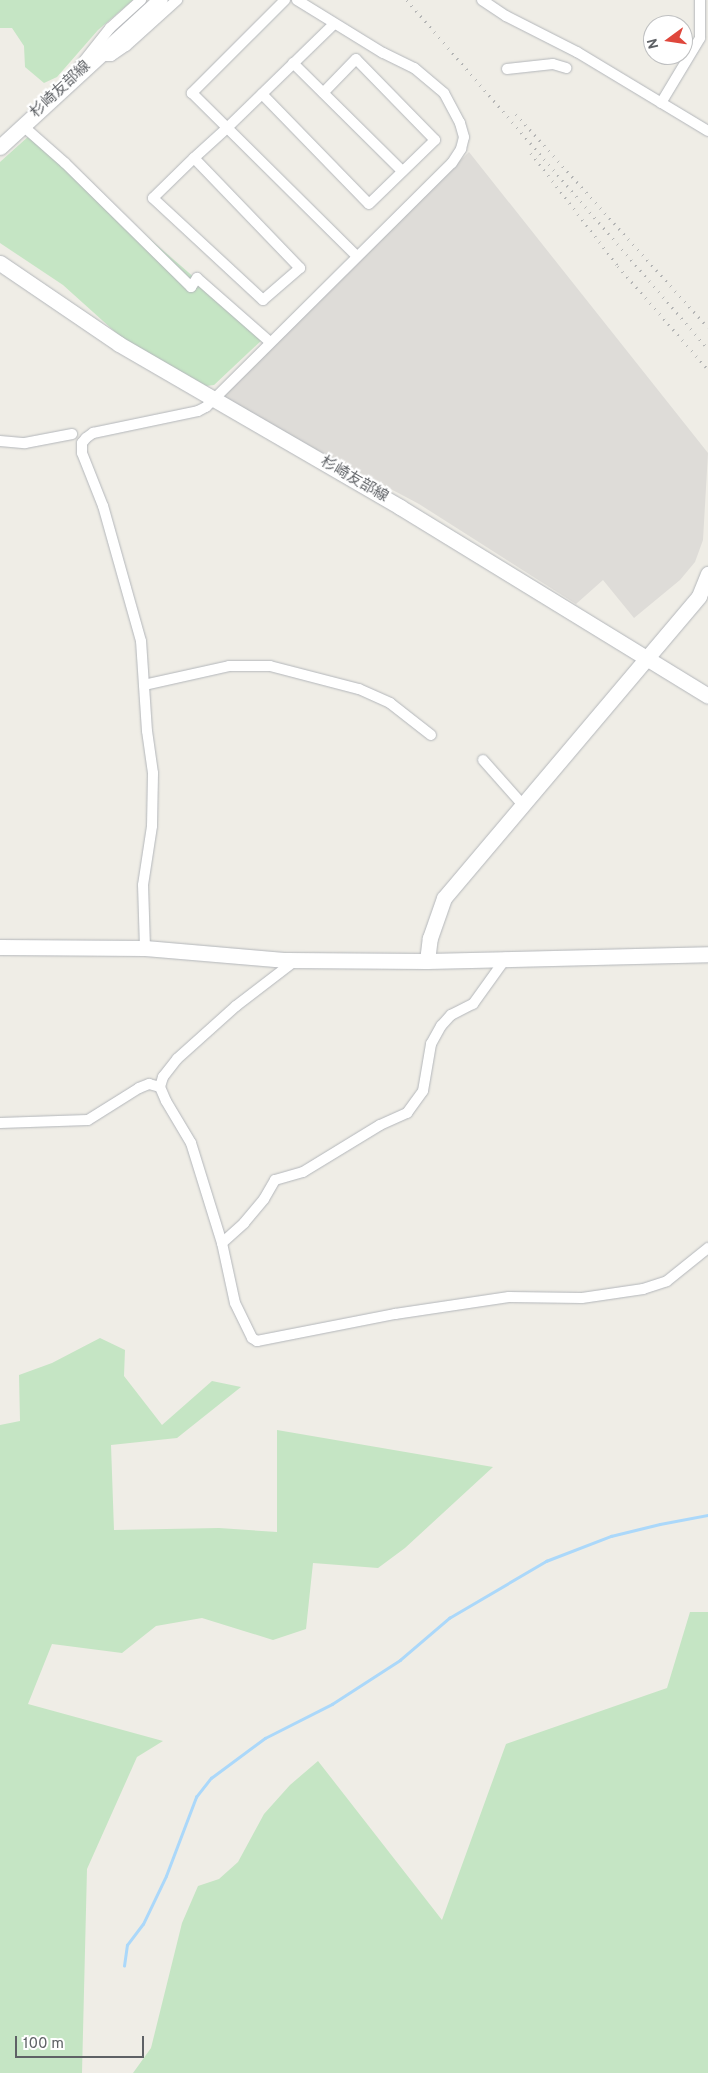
<!DOCTYPE html>
<html>
<head>
<meta charset="utf-8">
<style>
	body { margin:0 }
	#map { position:relative; width:708px; height:2073px; overflow:hidden; background:#efede6; font-family:Overpass,"Noto Sans JP",sans-serif }
	div>[style] { position:absolute }
	[style*='--x'] { left:calc(var(--x)*1px); top:calc(var(--y)*1px); width:calc(var(--w)*1px); rotate:calc(var(--a)*1deg) }
	.industrial>* { inset:0; background:#dedcd8 }
	.green>* { inset:0; background:#c5e5c4 }
	.stream>* { height:2.5px; margin:-1.25px; padding:0 1.25px; transform-origin:1.25px; border-radius:1.25px; background:#abd8fa }
	.roads { filter:drop-shadow(0 0 1px #b3b6ba) drop-shadow(0 0 1px #b3b6ba) }
	.street>* { height:10px; margin:-5px; padding:0 5px; transform-origin:5px; border-radius:5px; background:#fff }
	.secondary>* { height:15px; margin:-7.5px; padding:0 7.5px; transform-origin:7.5px; border-radius:7.5px; background:#fff }
	.rail>* { height:2.5px; margin-top:-1.25px; transform-origin:0; background:repeating-linear-gradient(90deg,#b4b5b5 0 1px,transparent 0 7px) }
	span { translate:-50% -50%; white-space:nowrap; text-align:center; line-height:1.15; -webkit-text-stroke:4.5px #fff; paint-order:stroke }
	.street-label { font-size:15px; color:#5e6165 }
	.north { position:absolute; left:643px; top:15px; width:50px; height:50px; box-sizing:border-box; background:#fff; border:1px solid #bfc0c1; border-radius:50%; rotate:256deg; font-size:14px; font-weight:700; line-height:20px; text-align:center; color:#5e6165 }
	.north::after { content:''; display:block; margin:auto; width:18px; height:22px; background:#df473c; clip-path:polygon(50% 0,100% 100%,50% 72%,0 100%) }
	.scale { position:absolute; left:15px; top:2036px; width:129px; height:22px; box-sizing:border-box; border:2px solid #5e6165; border-top:0; padding-left:6px; font-size:15px; line-height:18px; white-space:nowrap; color:#5e6165; -webkit-text-stroke:4px #fff; paint-order:stroke }
</style>
</head>
<body>
<div id="map">
	<div class="industrial">
		<div style="clip-path:polygon(469px 152px,708px 453px,703px 540px,695px 562px,680px 580px,634px 618px,603px 580px,576px 604px,419px 504px,225px 401px,225px 391px)"></div>
	</div>
	<div class="green">
		<div style="clip-path:polygon(0 0,133px 0,98px 30px,57px 77px,44px 83px,25px 67px,24px 46px,12px 28px,0 28px)"></div>
		<div style="clip-path:polygon(30px 135px,264px 338px,214px 385px,206px 386px,123px 339px,63px 285px,0 243px,0 162px)"></div>
		<div style="clip-path:polygon(100px 1338px,125px 1350px,124px 1376px,162px 1425px,212px 1381px,241px 1387px,177px 1438px,111px 1445px,114px 1530px,219px 1528px,277px 1532px,277px 1430px,493px 1467px,405px 1548px,378px 1568px,313px 1563px,306px 1629px,273px 1640px,202px 1618px,156px 1626px,122px 1653px,52px 1644px,28px 1704px,163px 1741px,137px 1757px,87px 1869px,82px 2073px,0 2073px,0 1425px,20px 1421px,19px 1375px,52px 1363px)"></div>
		<div style="clip-path:polygon(690px 1612px,708px 1612px,708px 2073px,133px 2073px,151px 2048px,182px 1923px,198px 1886px,219px 1879px,238px 1862px,264px 1814px,290px 1785px,318px 1761px,442px 1920px,506px 1744px,667px 1688px)"></div>
	</div>
	<div class="stream">
		<div style="--x:124;--y:1966;--w:21;--a:-82"></div>
		<div style="--x:127;--y:1945;--w:26;--a:-53"></div>
		<div style="--x:143;--y:1924;--w:53;--a:-64.4"></div>
		<div style="--x:166;--y:1876;--w:85;--a:-69.2"></div>
		<div style="--x:196;--y:1797;--w:24;--a:-52"></div>
		<div style="--x:211;--y:1778;--w:67;--a:-36.5"></div>
		<div style="--x:265;--y:1738;--w:75;--a:-26.9"></div>
		<div style="--x:332;--y:1704;--w:81;--a:-32.9"></div>
		<div style="--x:400;--y:1660;--w:65;--a:-40.6"></div>
		<div style="--x:449;--y:1618;--w:113;--a:-30.4"></div>
		<div style="--x:546;--y:1561;--w:70;--a:-21"></div>
		<div style="--x:611;--y:1536;--w:50;--a:-13.8"></div>
		<div style="--x:660;--y:1524;--w:49;--a:-10.6"></div>
	</div>
	<div class="roads">
		<div class="street">
			<div style="--x:285;--y:0;--w:132;--a:135"></div>
			<div style="--x:192;--y:93;--w:232;--a:44.7"></div>
			<div style="--x:482;--y:0;--w:29;--a:34"></div>
			<div style="--x:506;--y:16;--w:80;--a:26.9"></div>
			<div style="--x:577;--y:52;--w:153;--a:31.1"></div>
			<div style="--x:99;--y:56;--w:12;--a:0"></div>
			<div style="--x:111;--y:56;--w:18;--a:-34"></div>
			<div style="--x:126;--y:46;--w:69;--a:-42"></div>
			<div style="--x:293;--y:63;--w:153;--a:44.7"></div>
			<div style="--x:79;--y:67;--w:50;--a:-51.5"></div>
			<div style="--x:110;--y:28;--w:42;--a:-42.1"></div>
			<div style="--x:507;--y:69;--w:46;--a:-6.2"></div>
			<div style="--x:553;--y:64;--w:14;--a:17"></div>
			<div style="--x:262;--y:94;--w:153;--a:45.8"></div>
			<div style="--x:369;--y:204;--w:92;--a:-44.1"></div>
			<div style="--x:435;--y:140;--w:113;--a:-134.3"></div>
			<div style="--x:356;--y:59;--w:47;--a:134.1"></div>
			<div style="--x:661;--y:103;--w:76;--a:-59"></div>
			<div style="--x:700;--y:38;--w:38;--a:-90"></div>
			<div style="--x:23;--y:126;--w:56;--a:41.4"></div>
			<div style="--x:65;--y:163;--w:177;--a:44.5"></div>
			<div style="--x:191;--y:287;--w:11;--a:-56"></div>
			<div style="--x:197;--y:278;--w:97;--a:41.2"></div>
			<div style="--x:194;--y:158;--w:153;--a:46.1"></div>
			<div style="--x:300;--y:268;--w:49;--a:139.1"></div>
			<div style="--x:263;--y:300;--w:150;--a:-137.2"></div>
			<div style="--x:153;--y:198;--w:57;--a:-44.3"></div>
			<div style="--x:194;--y:158;--w:45;--a:-42.3"></div>
			<div style="--x:227;--y:128;--w:149;--a:-44.2"></div>
			<div style="--x:0;--y:441;--w:25;--a:5"></div>
			<div style="--x:25;--y:443;--w:48;--a:-10.8"></div>
			<div style="--x:144;--y:685;--w:87;--a:-12.6"></div>
			<div style="--x:229;--y:666;--w:41;--a:0"></div>
			<div style="--x:270;--y:666;--w:92;--a:14.5"></div>
			<div style="--x:359;--y:689;--w:34;--a:24"></div>
			<div style="--x:390;--y:703;--w:52;--a:38"></div>
			<div style="--x:483;--y:760;--w:59;--a:48.4"></div>
			<div style="--x:145;--y:948;--w:63;--a:-91.8"></div>
			<div style="--x:143;--y:885;--w:60;--a:-81.3"></div>
			<div style="--x:152;--y:826;--w:53;--a:-88.9"></div>
			<div style="--x:153;--y:773;--w:42;--a:-98.1"></div>
			<div style="--x:147;--y:731;--w:90;--a:-93.8"></div>
			<div style="--x:141;--y:641;--w:140;--a:-105.7"></div>
			<div style="--x:103;--y:506;--w:57;--a:-111.6"></div>
			<div style="--x:82;--y:453;--w:10;--a:-90"></div>
			<div style="--x:82;--y:443;--w:6;--a:-51"></div>
			<div style="--x:86;--y:438;--w:9;--a:-36"></div>
			<div style="--x:93;--y:433;--w:107;--a:-11.8"></div>
			<div style="--x:198;--y:411;--w:9;--a:-27"></div>
			<div style="--x:206;--y:407;--w:346;--a:-44.8"></div>
			<div style="--x:452;--y:163;--w:17;--a:-57"></div>
			<div style="--x:461;--y:149;--w:12;--a:-76"></div>
			<div style="--x:464;--y:137;--w:15;--a:-106"></div>
			<div style="--x:460;--y:123;--w:34;--a:-118"></div>
			<div style="--x:444;--y:93;--w:39;--a:-140"></div>
			<div style="--x:414;--y:68;--w:34;--a:-154"></div>
			<div style="--x:383;--y:53;--w:101;--a:-148.4"></div>
			<div style="--x:296;--y:960;--w:76;--a:142.5"></div>
			<div style="--x:236;--y:1006;--w:79;--a:138.1"></div>
			<div style="--x:177;--y:1059;--w:23;--a:128"></div>
			<div style="--x:163;--y:1077;--w:10;--a:107"></div>
			<div style="--x:160;--y:1087;--w:15;--a:67"></div>
			<div style="--x:166;--y:1101;--w:49;--a:59.2"></div>
			<div style="--x:191;--y:1143;--w:105;--a:72.8"></div>
			<div style="--x:222;--y:1243;--w:61;--a:77.8"></div>
			<div style="--x:235;--y:1303;--w:39;--a:64"></div>
			<div style="--x:252;--y:1338;--w:6;--a:31"></div>
			<div style="--x:257;--y:1341;--w:141;--a:-11.1"></div>
			<div style="--x:395;--y:1314;--w:115;--a:-8.5"></div>
			<div style="--x:509;--y:1297;--w:73;--a:0.8"></div>
			<div style="--x:582;--y:1298;--w:62;--a:-8.4"></div>
			<div style="--x:643;--y:1289;--w:25;--a:-18"></div>
			<div style="--x:667;--y:1281;--w:53;--a:-38.8"></div>
			<div style="--x:0;--y:1123;--w:88;--a:-2"></div>
			<div style="--x:88;--y:1120;--w:60;--a:-32.1"></div>
			<div style="--x:139;--y:1088;--w:11;--a:-22"></div>
			<div style="--x:149;--y:1084;--w:11;--a:15"></div>
			<div style="--x:222;--y:1243;--w:30;--a:-42"></div>
			<div style="--x:244;--y:1223;--w:31;--a:-50"></div>
			<div style="--x:264;--y:1199;--w:22;--a:-60"></div>
			<div style="--x:275;--y:1180;--w:29;--a:-16"></div>
			<div style="--x:303;--y:1172;--w:90;--a:-31.4"></div>
			<div style="--x:380;--y:1125;--w:30;--a:-24"></div>
			<div style="--x:407;--y:1113;--w:27;--a:-54"></div>
			<div style="--x:423;--y:1091;--w:48;--a:-80.3"></div>
			<div style="--x:431;--y:1044;--w:21;--a:-61"></div>
			<div style="--x:441;--y:1026;--w:15;--a:-48"></div>
			<div style="--x:451;--y:1015;--w:25;--a:-27"></div>
			<div style="--x:473;--y:1004;--w:57;--a:-54.3"></div>
		</div>
		<div class="secondary">
			<div style="--x:0;--y:147;--w:217;--a:-42.6"></div>
			<div style="--x:0;--y:263;--w:144;--a:34.2"></div>
			<div style="--x:119;--y:344;--w:325;--a:30.1"></div>
			<div style="--x:400;--y:507;--w:361;--a:31.5"></div>
			<div style="--x:0;--y:947;--w:145;--a:0.4"></div>
			<div style="--x:145;--y:948;--w:142;--a:4.9"></div>
			<div style="--x:286;--y:960;--w:141;--a:0.4"></div>
			<div style="--x:427;--y:961;--w:281;--a:-1.4"></div>
			<div style="--x:427;--y:961;--w:23;--a:-83"></div>
			<div style="--x:430;--y:938;--w:42;--a:-70.7"></div>
			<div style="--x:444;--y:898;--w:395;--a:-49.8"></div>
			<div style="--x:699;--y:596;--w:24;--a:-68"></div>
		</div>
	</div>
	<div class="rail">
		<div style="--x:407;--y:0;--w:461;--a:49.2"></div>
		<div style="--x:516;--y:114;--w:287;--a:48"></div>
		<div style="--x:531;--y:153;--w:143;--a:52.4"></div>
		<div style="--x:618;--y:266;--w:137;--a:48.9"></div>
	</div>
	<div class="street-label">
		<span style="left:61px;top:90px;rotate:-43deg">杉崎友部線</span>
		<span style="left:354px;top:480px;rotate:30deg">杉崎友部線</span>
	</div>
	<div class="north">N</div>
	<div class="scale">100 m</div>
</div>
</body>
</html>
